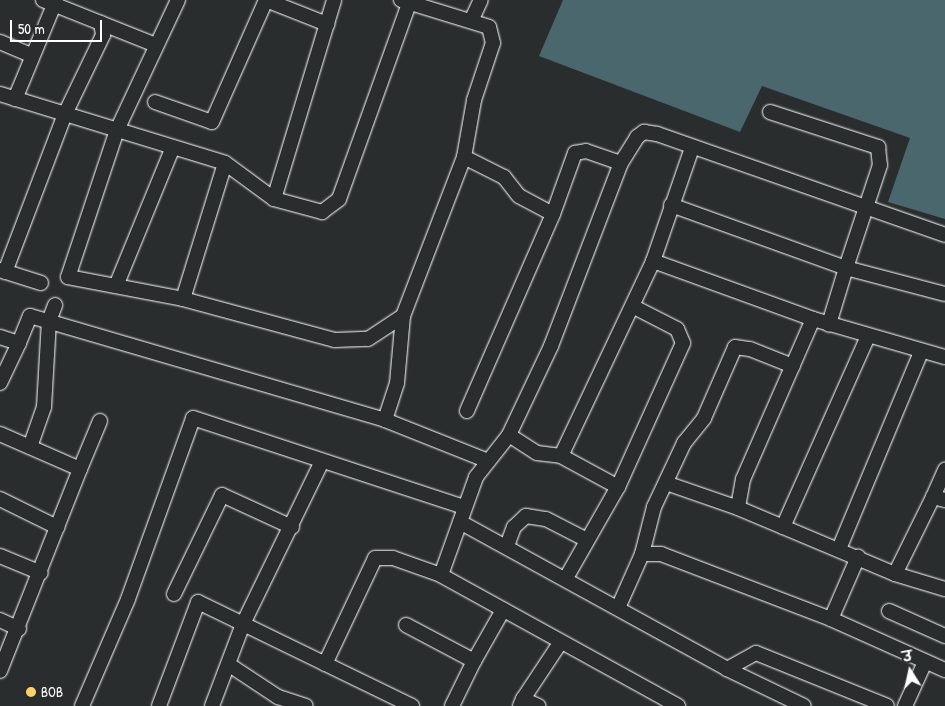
<!DOCTYPE html>
<html>
<head>
<meta charset="utf-8">
<style>
	body { margin:0 }
	#map { position:relative; width:945px; height:706px; overflow:hidden; background:#2a2d2e; font-family:"Patrick Hand","Playpen Sans Deva",sans-serif }
	div>[style] { position:absolute }
	[style*='--x'] { left:calc(var(--x)*1px); top:calc(var(--y)*1px); width:calc(var(--w)*1px); rotate:calc(var(--a)*1deg) }
	.water>* { inset:0; background:#49676c }
	.roads { filter:drop-shadow(0 0 1px #fff) drop-shadow(0 0 1px #fff) }
	.minor>* { height:14px; margin:-7px; padding:0 7px; transform-origin:7px; border-radius:7px; background:#2a2d2e }
	.dots>* { width:14px; height:14px; translate:-50% -50%; box-sizing:border-box; border:2px solid #2a2d2e; border-radius:50% }
	span { translate:-50% -50%; white-space:nowrap; text-align:center; line-height:1.15; -webkit-text-stroke:4px #2a2d2e; paint-order:stroke }
	.poi-label { font-size:14px; color:#fff }
	.left { translate:0 -50%; text-align:left }
	.north { position:absolute; left:885px; top:646px; width:50px; height:50px; -webkit-text-stroke:4px #2a2d2e; paint-order:stroke; rotate:350deg; font-size:14px; font-weight:700; line-height:20px; text-align:center; color:#fff }
	.north::after { content:''; display:block; margin:auto; width:18px; height:22px; background:#fff; clip-path:polygon(50% 0,100% 100%,50% 72%,0 100%) }
	.scale { position:absolute; left:10px; top:20px; width:92px; height:22px; box-sizing:border-box; border:2px solid #fff; border-top:0; padding-left:6px; font-size:15px; line-height:18px; white-space:nowrap; color:#fff; -webkit-text-stroke:4px #2a2d2e; paint-order:stroke }
</style>
</head>
<body>
<div id="map">
	<div class="water">
		<div style="clip-path:polygon(563px 0,945px 0,945px 219px,888px 202px,910px 138px,762px 86px,740px 132px,539px 56px)"></div>
	</div>
	<div class="roads">
		<div class="minor">
			<div style="--x:43;--y:0;--w:118;--a:21.8"></div>
			<div style="--x:178;--y:0;--w:144;--a:115.1"></div>
			<div style="--x:117;--y:130;--w:155;--a:108.4"></div>
			<div style="--x:68;--y:277;--w:117;--a:10.8"></div>
			<div style="--x:183;--y:299;--w:157;--a:15.1"></div>
			<div style="--x:335;--y:340;--w:33;--a:-2"></div>
			<div style="--x:368;--y:339;--w:42;--a:-33.3"></div>
			<div style="--x:266;--y:0;--w:66;--a:21.5"></div>
			<div style="--x:471;--y:21;--w:23;--a:-65"></div>
			<div style="--x:0;--y:42;--w:34;--a:23"></div>
			<div style="--x:0;--y:94;--w:235;--a:17"></div>
			<div style="--x:225;--y:163;--w:61;--a:36.3"></div>
			<div style="--x:274;--y:199;--w:50;--a:15.2"></div>
			<div style="--x:322;--y:212;--w:21;--a:-37"></div>
			<div style="--x:339;--y:199;--w:208;--a:-70.3"></div>
			<div style="--x:15;--y:99;--w:107;--a:-67.5"></div>
			<div style="--x:155;--y:102;--w:60;--a:19.3"></div>
			<div style="--x:212;--y:122;--w:133;--a:-66.1"></div>
			<div style="--x:770;--y:112;--w:114;--a:18"></div>
			<div style="--x:878;--y:147;--w:18;--a:84"></div>
			<div style="--x:880;--y:165;--w:108;--a:108.3"></div>
			<div style="--x:846;--y:268;--w:102;--a:14.7"></div>
			<div style="--x:692;--y:148;--w:120;--a:109"></div>
			<div style="--x:653;--y:261;--w:170;--a:19.9"></div>
			<div style="--x:813;--y:319;--w:137;--a:16.1"></div>
			<div style="--x:464;--y:157;--w:45;--a:26.6"></div>
			<div style="--x:504;--y:177;--w:24;--a:52"></div>
			<div style="--x:519;--y:196;--w:38;--a:28"></div>
			<div style="--x:553;--y:214;--w:215;--a:113.6"></div>
			<div style="--x:274;--y:199;--w:208;--a:-73.2"></div>
			<div style="--x:671;--y:205;--w:186;--a:19.8"></div>
			<div style="--x:846;--y:268;--w:59;--a:106.9"></div>
			<div style="--x:553;--y:214;--w:65;--a:-70.2"></div>
			<div style="--x:575;--y:153;--w:11;--a:-10"></div>
			<div style="--x:586;--y:151;--w:37;--a:19"></div>
			<div style="--x:0;--y:270;--w:43;--a:17.6"></div>
			<div style="--x:5;--y:272;--w:169;--a:-69.2"></div>
			<div style="--x:65;--y:114;--w:88;--a:-64.3"></div>
			<div style="--x:103;--y:35;--w:12;--a:-99"></div>
			<div style="--x:116;--y:286;--w:150;--a:-67.7"></div>
			<div style="--x:183;--y:299;--w:142;--a:-72.8"></div>
			<div style="--x:813;--y:319;--w:175;--a:113.6"></div>
			<div style="--x:743;--y:479;--w:29;--a:100"></div>
			<div style="--x:738;--y:508;--w:170;--a:22.8"></div>
			<div style="--x:895;--y:574;--w:52;--a:16.7"></div>
			<div style="--x:0;--y:337;--w:20;--a:18"></div>
			<div style="--x:19;--y:343;--w:29;--a:-68"></div>
			<div style="--x:30;--y:316;--w:370;--a:16.3"></div>
			<div style="--x:385;--y:420;--w:111;--a:21.7"></div>
			<div style="--x:0;--y:383;--w:44;--a:-64.6"></div>
			<div style="--x:385;--y:420;--w:39;--a:-72"></div>
			<div style="--x:397;--y:383;--w:67;--a:-84.9"></div>
			<div style="--x:403;--y:316;--w:170;--a:-69"></div>
			<div style="--x:464;--y:157;--w:58;--a:-80"></div>
			<div style="--x:474;--y:100;--w:60;--a:-71.6"></div>
			<div style="--x:493;--y:43;--w:16;--a:-104"></div>
			<div style="--x:489;--y:27;--w:92;--a:-162.9"></div>
			<div style="--x:0;--y:434;--w:87;--a:23.6"></div>
			<div style="--x:80;--y:469;--w:217;--a:111.6"></div>
			<div style="--x:509;--y:435;--w:33;--a:33"></div>
			<div style="--x:537;--y:453;--w:24;--a:7"></div>
			<div style="--x:561;--y:456;--w:216;--a:-64.7"></div>
			<div style="--x:30;--y:447;--w:42;--a:-70.7"></div>
			<div style="--x:44;--y:407;--w:86;--a:-86.7"></div>
			<div style="--x:49;--y:321;--w:17;--a:-69"></div>
			<div style="--x:561;--y:456;--w:65;--a:28.5"></div>
			<div style="--x:80;--y:469;--w:52;--a:-67.4"></div>
			<div style="--x:666;--y:483;--w:76;--a:19.1"></div>
			<div style="--x:933;--y:497;--w:30;--a:-66"></div>
			<div style="--x:0;--y:499;--w:64;--a:26.2"></div>
			<div style="--x:460;--y:522;--w:305;--a:28.8"></div>
			<div style="--x:727;--y:669;--w:85;--a:25.7"></div>
			<div style="--x:783;--y:527;--w:209;--a:-66"></div>
			<div style="--x:507;--y:546;--w:20;--a:-70"></div>
			<div style="--x:514;--y:527;--w:16;--a:-43"></div>
			<div style="--x:526;--y:516;--w:20;--a:9"></div>
			<div style="--x:546;--y:519;--w:46;--a:27.1"></div>
			<div style="--x:839;--y:549;--w:213;--a:-67.4"></div>
			<div style="--x:642;--y:554;--w:49;--a:-75.7"></div>
			<div style="--x:654;--y:507;--w:71;--a:-64.9"></div>
			<div style="--x:684;--y:443;--w:32;--a:-51"></div>
			<div style="--x:704;--y:418;--w:77;--a:-66.4"></div>
			<div style="--x:735;--y:347;--w:15;--a:8"></div>
			<div style="--x:750;--y:349;--w:46;--a:21.6"></div>
			<div style="--x:0;--y:556;--w:44;--a:22.5"></div>
			<div style="--x:895;--y:574;--w:86;--a:-63.7"></div>
			<div style="--x:933;--y:497;--w:12;--a:14"></div>
			<div style="--x:566;--y:578;--w:105;--a:-60.3"></div>
			<div style="--x:618;--y:487;--w:158;--a:-65.7"></div>
			<div style="--x:683;--y:343;--w:15;--a:-113"></div>
			<div style="--x:677;--y:329;--w:48;--a:-152.9"></div>
			<div style="--x:174;--y:594;--w:110;--a:-64.1"></div>
			<div style="--x:222;--y:495;--w:77;--a:24.6"></div>
			<div style="--x:618;--y:608;--w:59;--a:-66"></div>
			<div style="--x:642;--y:554;--w:19;--a:0"></div>
			<div style="--x:661;--y:554;--w:182;--a:20.9"></div>
			<div style="--x:831;--y:619;--w:125;--a:24.1"></div>
			<div style="--x:889;--y:611;--w:61;--a:24.1"></div>
			<div style="--x:831;--y:619;--w:68;--a:-66.5"></div>
			<div style="--x:0;--y:620;--w:21;--a:25"></div>
			<div style="--x:406;--y:625;--w:77;--a:27.9"></div>
			<div style="--x:474;--y:661;--w:50;--a:116.1"></div>
			<div style="--x:474;--y:661;--w:59;--a:-60.4"></div>
			<div style="--x:325;--y:664;--w:117;--a:-64.7"></div>
			<div style="--x:375;--y:558;--w:18;--a:0"></div>
			<div style="--x:393;--y:558;--w:51;--a:19.5"></div>
			<div style="--x:231;--y:666;--w:56;--a:33.4"></div>
			<div style="--x:278;--y:697;--w:29;--a:18"></div>
			<div style="--x:727;--y:669;--w:33;--a:-29"></div>
			<div style="--x:756;--y:653;--w:141;--a:22"></div>
			<div style="--x:523;--y:699;--w:67;--a:-56.5"></div>
			<div style="--x:82;--y:706;--w:116;--a:-66.7"></div>
			<div style="--x:128;--y:599;--w:192;--a:-70.2"></div>
			<div style="--x:193;--y:418;--w:284;--a:18.2"></div>
			<div style="--x:159;--y:706;--w:111;--a:-69.4"></div>
			<div style="--x:198;--y:602;--w:238;--a:25.9"></div>
			<div style="--x:212;--y:706;--w:88;--a:-69.3"></div>
			<div style="--x:243;--y:624;--w:181;--a:-64.1"></div>
			<div style="--x:520;--y:706;--w:8;--a:-67"></div>
			<div style="--x:523;--y:699;--w:17;--a:25"></div>
			<div style="--x:678;--y:706;--w:271;--a:-151.1"></div>
			<div style="--x:441;--y:575;--w:104;--a:-70.3"></div>
			<div style="--x:476;--y:477;--w:53;--a:-51.8"></div>
			<div style="--x:509;--y:435;--w:98;--a:-64.7"></div>
			<div style="--x:551;--y:346;--w:196;--a:-69.1"></div>
			<div style="--x:621;--y:163;--w:31;--a:-58"></div>
			<div style="--x:637;--y:137;--w:9;--a:-36"></div>
			<div style="--x:644;--y:132;--w:13;--a:9"></div>
			<div style="--x:657;--y:134;--w:305;--a:19.3"></div>
			<div style="--x:905;--y:706;--w:48;--a:-65.6"></div>
		</div>
	</div>
	<div class="dots">
		<div style="left:31px;top:692px;background:#ffd166"></div>
	</div>
	<div class="poi-label">
		<span class="left" style="left:41px;top:692px">BOB</span>
	</div>
	<div class="north">उ</div>
	<div class="scale">50 m</div>
</div>
</body>
</html>
